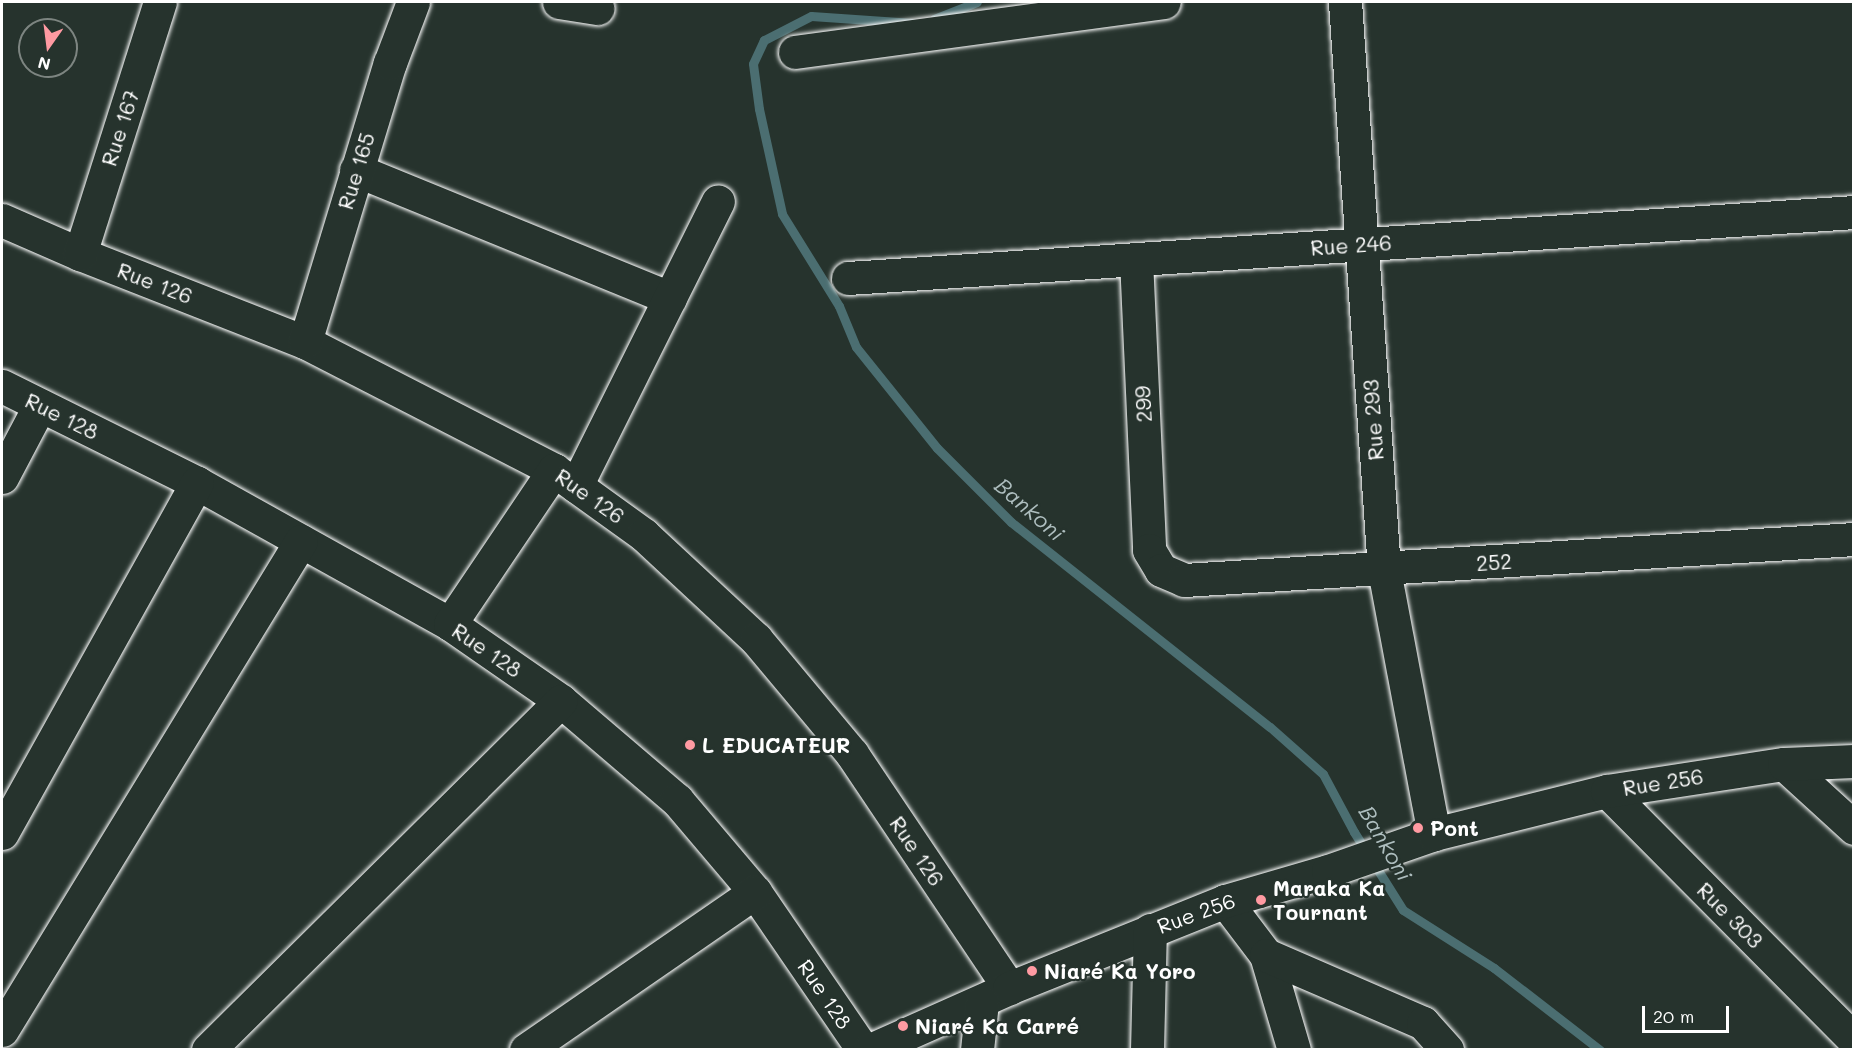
<!DOCTYPE html>
<html>
<head>
<meta charset="utf-8">
<style>
	body { margin:0 }
	#map { position:relative; width:1855px; height:1051px; overflow:hidden; background:#26332d; font-family:Mali,sans-serif }
	div>[style] { position:absolute }
	[style*='--x'] { left:calc(var(--x)*1px); top:calc(var(--y)*1px); width:calc(var(--w)*1px); rotate:calc(var(--a)*1deg) }
	.stream>* { height:9px; margin:-4.5px; padding:0 4.5px; transform-origin:4.5px; border-radius:4.5px; background:#4b6e71 }
	.roads { filter:drop-shadow(0 0 2px #fff) drop-shadow(0 0 2px #fff) }
	.minor>* { height:33px; margin:-16.5px; padding:0 16.5px; transform-origin:16.5px; border-radius:16.5px; background:#26332d }
	.dots>* { width:16px; height:16px; translate:-50% -50%; box-sizing:border-box; border:3px solid #26332d; border-radius:50% }
	span { translate:-50% -50%; white-space:nowrap; text-align:center; line-height:1.15; -webkit-text-stroke:4.5px #26332d; paint-order:stroke }
	.street-label { font-size:21px; color:#fff }
	.poi-label { font-size:21px; color:#fff; font-weight:700 }
	.left { translate:0 -50%; text-align:left }
	.water-label { font-size:22px; color:#aebebf; font-style:italic }
	.frame { position:absolute; inset:0; border:3px solid #fff; pointer-events:none }
	.north { position:absolute; left:18px; top:18px; width:60px; height:60px; box-sizing:border-box; background:#26332d; border:2px solid #7d8581; border-radius:50%; rotate:194deg; font-size:16px; font-weight:700; line-height:24px; text-align:center; color:#fff }
	.north::after { content:''; display:block; margin:auto; width:21px; height:27px; background:#ff9aa2; clip-path:polygon(50% 0,100% 100%,50% 72%,0 100%) }
	.scale { position:absolute; left:1642px; top:1006px; width:87px; height:27px; box-sizing:border-box; border:3px solid #fff; border-top:0; padding-left:8px; font-size:18px; line-height:21px; white-space:nowrap; color:#fff; -webkit-text-stroke:4px #26332d; paint-order:stroke }
</style>
</head>
<body>
<div id="map">
	<div class="stream">
		<div style="--x:934;--y:19;--w:46;--a:-21.6"></div>
		<div style="--x:913;--y:23;--w:102;--a:-176.1"></div>
		<div style="--x:811;--y:16;--w:53;--a:152.9"></div>
		<div style="--x:764;--y:40;--w:26;--a:115"></div>
		<div style="--x:753;--y:64;--w:45;--a:82.4"></div>
		<div style="--x:759;--y:109;--w:107;--a:77.6"></div>
		<div style="--x:782;--y:214;--w:108;--a:58.2"></div>
		<div style="--x:839;--y:306;--w:44;--a:67.5"></div>
		<div style="--x:856;--y:347;--w:129;--a:51.3"></div>
		<div style="--x:937;--y:448;--w:105;--a:45"></div>
		<div style="--x:1011;--y:522;--w:330;--a:38.4"></div>
		<div style="--x:1270;--y:727;--w:71;--a:41.6"></div>
		<div style="--x:1323;--y:774;--w:66;--a:61.9"></div>
		<div style="--x:1354;--y:832;--w:92;--a:57.9"></div>
		<div style="--x:1403;--y:910;--w:108;--a:32.5"></div>
		<div style="--x:1494;--y:968;--w:134;--a:37.7"></div>
	</div>
	<div class="roads">
		<div class="minor">
			<div style="--x:559;--y:2;--w:39;--a:9"></div>
			<div style="--x:1345;--y:2;--w:569;--a:86.07"></div>
			<div style="--x:1384;--y:570;--w:269;--a:79.3"></div>
			<div style="--x:795;--y:52;--w:372;--a:-7.7"></div>
			<div style="--x:356;--y:170;--w:339;--a:22.2"></div>
			<div style="--x:2;--y:220;--w:85;--a:23.6"></div>
			<div style="--x:80;--y:254;--w:242;--a:21.4"></div>
			<div style="--x:305;--y:342;--w:280;--a:27.2"></div>
			<div style="--x:554;--y:470;--w:111;--a:35.8"></div>
			<div style="--x:644;--y:535;--w:153;--a:42.9"></div>
			<div style="--x:756;--y:639;--w:150;--a:50.1"></div>
			<div style="--x:852;--y:754;--w:282;--a:56.1"></div>
			<div style="--x:80;--y:254;--w:264;--a:-72.4"></div>
			<div style="--x:1136;--y:259;--w:291;--a:87.4"></div>
			<div style="--x:1149;--y:550;--w:23;--a:59"></div>
			<div style="--x:1161;--y:570;--w:25;--a:23"></div>
			<div style="--x:1184;--y:580;--w:671;--a:-3.5"></div>
			<div style="--x:848;--y:278;--w:1008;--a:-3.75"></div>
			<div style="--x:305;--y:342;--w:292;--a:-73.1"></div>
			<div style="--x:390;--y:63;--w:65;--a:-69.3"></div>
			<div style="--x:2;--y:386;--w:218;--a:26.4"></div>
			<div style="--x:197;--y:483;--w:290;--a:29.1"></div>
			<div style="--x:450;--y:624;--w:135;--a:34.7"></div>
			<div style="--x:561;--y:701;--w:153;--a:40.5"></div>
			<div style="--x:677;--y:800;--w:121;--a:49.7"></div>
			<div style="--x:755;--y:892;--w:191;--a:55.6"></div>
			<div style="--x:2;--y:477;--w:81;--a:-62.2"></div>
			<div style="--x:576;--y:486;--w:318;--a:-63.5"></div>
			<div style="--x:450;--y:624;--w:186;--a:-56"></div>
			<div style="--x:1784;--y:764;--w:95;--a:42.4"></div>
			<div style="--x:1607;--y:791;--w:351;--a:45.2"></div>
			<div style="--x:2;--y:833;--w:401;--a:-60.9"></div>
			<div style="--x:1225;--y:901;--w:68;--a:52.8"></div>
			<div style="--x:1266;--y:955;--w:99;--a:73.6"></div>
			<div style="--x:1266;--y:955;--w:171;--a:23.4"></div>
			<div style="--x:1423;--y:1023;--w:36;--a:48"></div>
			<div style="--x:2;--y:1030;--w:573;--a:-58.56"></div>
			<div style="--x:208;--y:1050;--w:496;--a:-44.7"></div>
			<div style="--x:526;--y:1050;--w:278;--a:-34.6"></div>
			<div style="--x:870;--y:1050;--w:152;--a:-24"></div>
			<div style="--x:1009;--y:988;--w:233;--a:-21.9"></div>
			<div style="--x:1225;--y:901;--w:107;--a:-16.2"></div>
			<div style="--x:1328;--y:871;--w:112;--a:-19.2"></div>
			<div style="--x:1434;--y:834;--w:178;--a:-14"></div>
			<div style="--x:1607;--y:791;--w:179;--a:-8.7"></div>
			<div style="--x:1784;--y:764;--w:70;--a:-2.5"></div>
			<div style="--x:977;--y:1050;--w:48;--a:-84.1"></div>
			<div style="--x:1147;--y:1050;--w:120;--a:-88.6"></div>
		</div>
	</div>
	<div class="dots">
		<div style="left:690px;top:745px;background:#ff9aa2"></div>
		<div style="left:1418px;top:828px;background:#ff9aa2"></div>
		<div style="left:1261px;top:900px;background:#ff9aa2"></div>
		<div style="left:1032px;top:971px;background:#ff9aa2"></div>
		<div style="left:903px;top:1026px;background:#ff9aa2"></div>
	</div>
	<div class="street-label">
		<span style="left:120px;top:128px;rotate:-72deg">Rue 167</span>
		<span style="left:356px;top:171px;rotate:-73deg">Rue 165</span>
		<span style="left:1351px;top:245px;rotate:-4deg">Rue 246</span>
		<span style="left:155px;top:283px;rotate:21deg">Rue 126</span>
		<span style="left:1143px;top:404px;rotate:-93deg">299</span>
		<span style="left:62px;top:416px;rotate:26deg">Rue 128</span>
		<span style="left:1373px;top:420px;rotate:-94deg">Rue 293</span>
		<span style="left:590px;top:496px;rotate:35deg">Rue 126</span>
		<span style="left:1494px;top:562px;rotate:-4deg">252</span>
		<span style="left:487px;top:650px;rotate:34deg">Rue 128</span>
		<span style="left:1663px;top:782px;rotate:-9deg">Rue 256</span>
		<span style="left:917px;top:851px;rotate:56deg">Rue 126</span>
		<span style="left:1196px;top:913px;rotate:-20deg">Rue 256</span>
		<span style="left:1730px;top:915px;rotate:45deg">Rue 303</span>
		<span style="left:825px;top:994px;rotate:56deg">Rue 128</span>
	</div>
	<div class="poi-label">
		<span class="left" style="left:702px;top:745px">L EDUCATEUR</span>
		<span class="left" style="left:1430px;top:828px">Pont</span>
		<span class="left" style="left:1273px;top:900px">Maraka Ka<br>Tournant</span>
		<span class="left" style="left:1044px;top:971px">Niaré Ka Yoro</span>
		<span class="left" style="left:915px;top:1026px">Niaré Ka Carré</span>
	</div>
	<div class="water-label">
		<span style="left:1030px;top:509px;rotate:41deg">Bankoni</span>
		<span style="left:1386px;top:843px;rotate:60deg">Bankoni</span>
	</div>
	<div class="frame"></div>
	<div class="north">N</div>
	<div class="scale">20 m</div>
</div>
</body>
</html>
